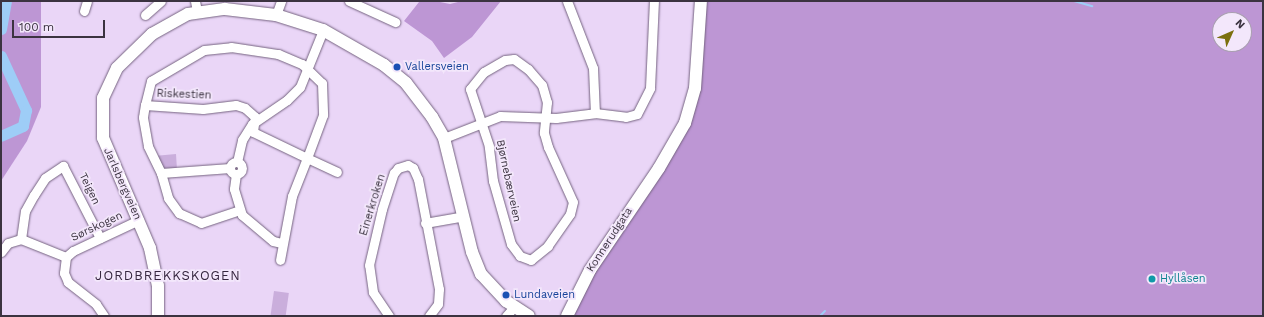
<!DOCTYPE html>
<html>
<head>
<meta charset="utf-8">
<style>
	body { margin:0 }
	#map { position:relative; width:1264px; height:317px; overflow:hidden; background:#ead6f7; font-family:"Work Sans",sans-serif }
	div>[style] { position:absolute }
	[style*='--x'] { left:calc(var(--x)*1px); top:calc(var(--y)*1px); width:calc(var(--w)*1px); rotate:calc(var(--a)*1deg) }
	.green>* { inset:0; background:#caaedc; transform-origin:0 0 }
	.forest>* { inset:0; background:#bd96d4 }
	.stream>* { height:2px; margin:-1px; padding:0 1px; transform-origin:1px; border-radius:1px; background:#9ecdf7 }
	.river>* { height:11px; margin:-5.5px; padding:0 5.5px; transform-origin:5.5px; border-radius:5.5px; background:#9ecdf7 }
	.roads { filter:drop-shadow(0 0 1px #756380) drop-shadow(0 0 1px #756380) }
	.minor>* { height:9px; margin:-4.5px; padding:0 4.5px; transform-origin:4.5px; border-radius:4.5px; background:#fff }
	.minor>.ring { margin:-4.5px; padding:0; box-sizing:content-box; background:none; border:9px solid #fff; border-radius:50% }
	.major>* { height:12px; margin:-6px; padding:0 6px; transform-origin:6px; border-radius:6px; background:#fff }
	.dots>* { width:11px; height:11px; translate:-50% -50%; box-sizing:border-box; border:2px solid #f3e7fb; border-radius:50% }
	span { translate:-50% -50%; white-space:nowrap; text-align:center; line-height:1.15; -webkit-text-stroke:3.5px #f3e7fb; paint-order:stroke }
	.transit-label { font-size:11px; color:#164399 }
	.left { translate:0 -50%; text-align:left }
	.street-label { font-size:11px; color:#3b3340 }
	.culture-label { font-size:11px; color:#0d838f }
	.quarter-label { font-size:13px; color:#36263f; letter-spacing:1px }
	.frame { position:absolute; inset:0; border:2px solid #3b3340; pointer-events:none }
	.north { position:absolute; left:1212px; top:12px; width:40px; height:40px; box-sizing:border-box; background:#f3e7fb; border:1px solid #a99fb0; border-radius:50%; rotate:45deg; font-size:11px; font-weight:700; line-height:16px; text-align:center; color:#3b3340 }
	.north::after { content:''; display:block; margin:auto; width:14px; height:18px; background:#7b6f0e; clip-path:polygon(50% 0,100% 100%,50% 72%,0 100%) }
	.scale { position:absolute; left:12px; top:20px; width:93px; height:18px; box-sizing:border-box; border:2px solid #3b3340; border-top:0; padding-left:5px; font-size:12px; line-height:14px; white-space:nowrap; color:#3b3340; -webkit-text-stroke:3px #f3e7fb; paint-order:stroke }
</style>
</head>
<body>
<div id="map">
	<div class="green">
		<div style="clip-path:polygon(176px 154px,177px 170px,161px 169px,154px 156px)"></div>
		<div style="left:274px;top:291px;width:15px;height:25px;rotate:8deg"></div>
	</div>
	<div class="forest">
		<div style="clip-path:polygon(1px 1px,41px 1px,41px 107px,27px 141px,1px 181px)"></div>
		<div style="clip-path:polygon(435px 1px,450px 4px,462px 1px,501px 1px,472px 37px,444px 58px,432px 41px,404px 21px,419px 2px)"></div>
		<div style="clip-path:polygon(evenodd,701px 1px,1263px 1px,1263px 316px,567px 316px,688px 125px,701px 1px,1220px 20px,1244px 20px,1244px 44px,1220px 44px,1220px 20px)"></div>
	</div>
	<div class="stream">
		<div style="--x:1074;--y:1;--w:19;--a:16"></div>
		<div style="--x:820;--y:316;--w:7;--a:-45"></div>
	</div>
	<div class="river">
		<div style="--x:1;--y:29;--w:28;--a:-80"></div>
		<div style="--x:1;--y:56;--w:60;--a:65.2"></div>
		<div style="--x:26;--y:110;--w:16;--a:101"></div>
		<div style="--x:23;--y:126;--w:24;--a:156"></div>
	</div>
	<div class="roads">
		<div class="minor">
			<div style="--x:195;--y:1;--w:10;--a:79"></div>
			<div style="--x:349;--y:1;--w:51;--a:24.5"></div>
			<div style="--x:567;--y:1;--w:72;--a:68.8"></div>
			<div style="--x:593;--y:68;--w:45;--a:87.5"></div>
			<div style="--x:84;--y:11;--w:10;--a:-73"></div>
			<div style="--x:145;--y:15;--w:21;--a:-41"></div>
			<div style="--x:276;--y:15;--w:15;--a:-70"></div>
			<div style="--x:514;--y:59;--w:17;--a:36"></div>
			<div style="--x:528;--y:69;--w:21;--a:49"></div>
			<div style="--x:542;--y:85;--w:18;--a:74"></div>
			<div style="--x:547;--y:102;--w:31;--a:96"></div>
			<div style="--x:544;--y:133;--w:15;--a:74"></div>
			<div style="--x:548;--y:147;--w:60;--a:65.6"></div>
			<div style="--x:573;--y:202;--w:12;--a:104"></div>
			<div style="--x:570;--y:214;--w:39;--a:125"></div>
			<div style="--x:548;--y:246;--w:22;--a:141"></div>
			<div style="--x:531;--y:260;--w:12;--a:-160"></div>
			<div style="--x:520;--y:256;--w:15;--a:-127"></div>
			<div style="--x:511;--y:244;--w:66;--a:-105.9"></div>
			<div style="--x:493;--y:181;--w:35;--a:-97"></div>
			<div style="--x:489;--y:146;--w:60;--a:-108.4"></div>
			<div style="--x:470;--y:89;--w:22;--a:-51"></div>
			<div style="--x:484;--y:72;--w:24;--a:-30"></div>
			<div style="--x:505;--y:60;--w:9;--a:-6"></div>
			<div style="--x:145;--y:105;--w:25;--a:-76"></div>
			<div style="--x:151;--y:81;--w:61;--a:-30.3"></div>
			<div style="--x:204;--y:50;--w:27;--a:-6"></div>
			<div style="--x:231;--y:47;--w:48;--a:8.5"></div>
			<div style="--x:278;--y:54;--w:26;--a:23"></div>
			<div style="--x:302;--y:64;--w:28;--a:44"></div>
			<div style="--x:322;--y:83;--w:32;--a:88"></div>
			<div style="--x:323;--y:115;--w:46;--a:110.4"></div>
			<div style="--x:307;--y:158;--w:33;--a:25"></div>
			<div style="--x:444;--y:138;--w:60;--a:-21.4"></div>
			<div style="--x:500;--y:116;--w:56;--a:2"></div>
			<div style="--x:556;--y:118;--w:39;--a:-7"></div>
			<div style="--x:595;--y:113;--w:31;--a:7"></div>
			<div style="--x:626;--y:117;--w:11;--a:-15"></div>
			<div style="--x:637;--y:114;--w:29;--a:-63"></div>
			<div style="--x:650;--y:88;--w:87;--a:-87.4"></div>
			<div style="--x:237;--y:162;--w:23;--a:-77"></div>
			<div style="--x:242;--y:140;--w:19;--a:-58"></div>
			<div style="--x:252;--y:124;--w:42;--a:-34.4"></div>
			<div style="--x:287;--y:100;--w:18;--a:-45"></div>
			<div style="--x:300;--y:87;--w:61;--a:-68"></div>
			<div class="ring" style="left:230px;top:162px;width:3px;height:3px"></div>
			<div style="--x:230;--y:168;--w:69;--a:175.9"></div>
			<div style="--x:161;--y:173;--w:26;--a:74"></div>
			<div style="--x:168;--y:198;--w:19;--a:54"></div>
			<div style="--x:179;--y:213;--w:24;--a:24"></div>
			<div style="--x:201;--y:223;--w:41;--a:-18.4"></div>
			<div style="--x:161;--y:173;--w:30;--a:-116"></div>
			<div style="--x:148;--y:146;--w:29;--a:-100"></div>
			<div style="--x:143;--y:117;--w:12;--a:-81"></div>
			<div style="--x:145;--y:105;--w:58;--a:3.9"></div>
			<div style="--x:203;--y:109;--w:33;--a:-7"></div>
			<div style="--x:236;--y:105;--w:9;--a:18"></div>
			<div style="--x:245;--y:108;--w:13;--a:42"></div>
			<div style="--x:255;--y:117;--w:15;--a:98"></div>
			<div style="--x:253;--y:132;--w:60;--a:25.7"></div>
			<div style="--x:307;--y:158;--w:41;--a:111.5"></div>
			<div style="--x:292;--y:196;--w:65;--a:100.6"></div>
			<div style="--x:236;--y:174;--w:15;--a:98"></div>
			<div style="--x:234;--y:189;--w:27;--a:73"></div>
			<div style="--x:242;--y:215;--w:40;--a:40"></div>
			<div style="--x:273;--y:241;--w:9;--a:13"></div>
			<div style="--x:425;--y:223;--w:39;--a:-10"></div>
			<div style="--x:21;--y:239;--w:28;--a:-82"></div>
			<div style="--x:25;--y:211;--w:18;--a:-61"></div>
			<div style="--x:34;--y:195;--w:20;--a:-57"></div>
			<div style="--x:45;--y:178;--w:22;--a:-34"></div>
			<div style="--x:63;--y:166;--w:81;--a:62.8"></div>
			<div style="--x:1;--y:252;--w:11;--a:-52"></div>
			<div style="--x:8;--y:243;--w:14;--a:-17"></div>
			<div style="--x:21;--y:239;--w:48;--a:21.8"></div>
			<div style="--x:104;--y:316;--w:14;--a:-124"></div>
			<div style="--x:96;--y:304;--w:36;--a:-142"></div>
			<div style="--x:68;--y:282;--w:10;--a:-114"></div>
			<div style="--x:64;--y:273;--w:16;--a:-83"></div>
			<div style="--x:66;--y:257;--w:9;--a:-41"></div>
			<div style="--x:73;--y:251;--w:73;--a:-25.2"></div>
			<div style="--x:389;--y:316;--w:29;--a:-124"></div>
			<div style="--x:373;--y:292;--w:27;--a:-98"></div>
			<div style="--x:369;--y:265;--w:57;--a:-76.9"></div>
			<div style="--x:382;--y:209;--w:38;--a:-72"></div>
			<div style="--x:394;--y:173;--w:6;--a:-51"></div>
			<div style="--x:398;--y:168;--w:10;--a:-17"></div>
			<div style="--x:408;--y:165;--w:6;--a:31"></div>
			<div style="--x:413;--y:168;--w:12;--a:66"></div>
			<div style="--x:418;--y:179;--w:112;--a:79.2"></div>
			<div style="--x:439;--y:289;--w:15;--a:94"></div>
			<div style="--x:438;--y:304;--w:15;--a:127"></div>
			<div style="--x:506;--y:316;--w:12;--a:-48"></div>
		</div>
		<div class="major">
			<div style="--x:158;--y:316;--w:30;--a:-90"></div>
			<div style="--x:158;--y:286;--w:39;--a:-102"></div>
			<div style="--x:150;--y:248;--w:120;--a:-113.1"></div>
			<div style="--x:103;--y:138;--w:40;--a:-90"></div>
			<div style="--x:103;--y:98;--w:33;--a:-65"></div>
			<div style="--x:117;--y:68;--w:49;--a:-44.2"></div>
			<div style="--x:152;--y:34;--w:41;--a:-29.1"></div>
			<div style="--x:188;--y:14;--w:37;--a:-8"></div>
			<div style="--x:225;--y:9;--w:51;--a:6.7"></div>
			<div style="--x:276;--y:15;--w:49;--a:17.7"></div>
			<div style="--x:323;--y:30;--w:70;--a:29.8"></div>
			<div style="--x:384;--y:65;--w:28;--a:39"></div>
			<div style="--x:406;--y:83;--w:43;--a:52.6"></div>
			<div style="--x:432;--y:117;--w:24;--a:60"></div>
			<div style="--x:444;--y:138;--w:117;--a:76.2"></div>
			<div style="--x:472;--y:252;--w:24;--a:68"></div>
			<div style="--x:481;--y:274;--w:37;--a:47"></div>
			<div style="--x:506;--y:301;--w:27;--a:33"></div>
			<div style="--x:567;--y:316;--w:51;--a:-63.4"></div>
			<div style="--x:590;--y:270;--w:123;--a:-55.9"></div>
			<div style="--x:659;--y:168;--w:52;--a:-60"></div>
			<div style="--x:685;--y:123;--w:36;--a:-74"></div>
			<div style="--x:695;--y:88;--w:87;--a:-86.1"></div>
		</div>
	</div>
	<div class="dots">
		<div style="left:397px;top:67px;background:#1a4fb4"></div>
		<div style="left:1152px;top:279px;background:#0f9aa8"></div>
		<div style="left:506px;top:295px;background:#1a4fb4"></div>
	</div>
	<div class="transit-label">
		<span class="left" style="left:405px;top:67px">Vallersveien</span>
		<span class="left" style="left:514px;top:295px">Lundaveien</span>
	</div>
	<div class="street-label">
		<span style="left:184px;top:95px;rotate:2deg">Riskestien</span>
		<span style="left:508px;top:181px;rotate:78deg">Bjørnebærveien</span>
		<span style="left:122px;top:184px;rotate:66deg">Jarlsbergveien</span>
		<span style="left:89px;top:189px;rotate:64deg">Teigen</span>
		<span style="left:373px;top:205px;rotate:-73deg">Einerkroken</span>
		<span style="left:97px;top:227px;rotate:-25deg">Sørskogen</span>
		<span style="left:610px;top:240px;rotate:-57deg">Konnerudgata</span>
	</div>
	<div class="culture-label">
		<span class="left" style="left:1160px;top:279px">Hyllåsen</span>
	</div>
	<div class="quarter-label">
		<span style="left:168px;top:276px">JORDBREKKSKOGEN</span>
	</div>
	<div class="frame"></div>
	<div class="north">N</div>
	<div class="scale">100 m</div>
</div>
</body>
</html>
